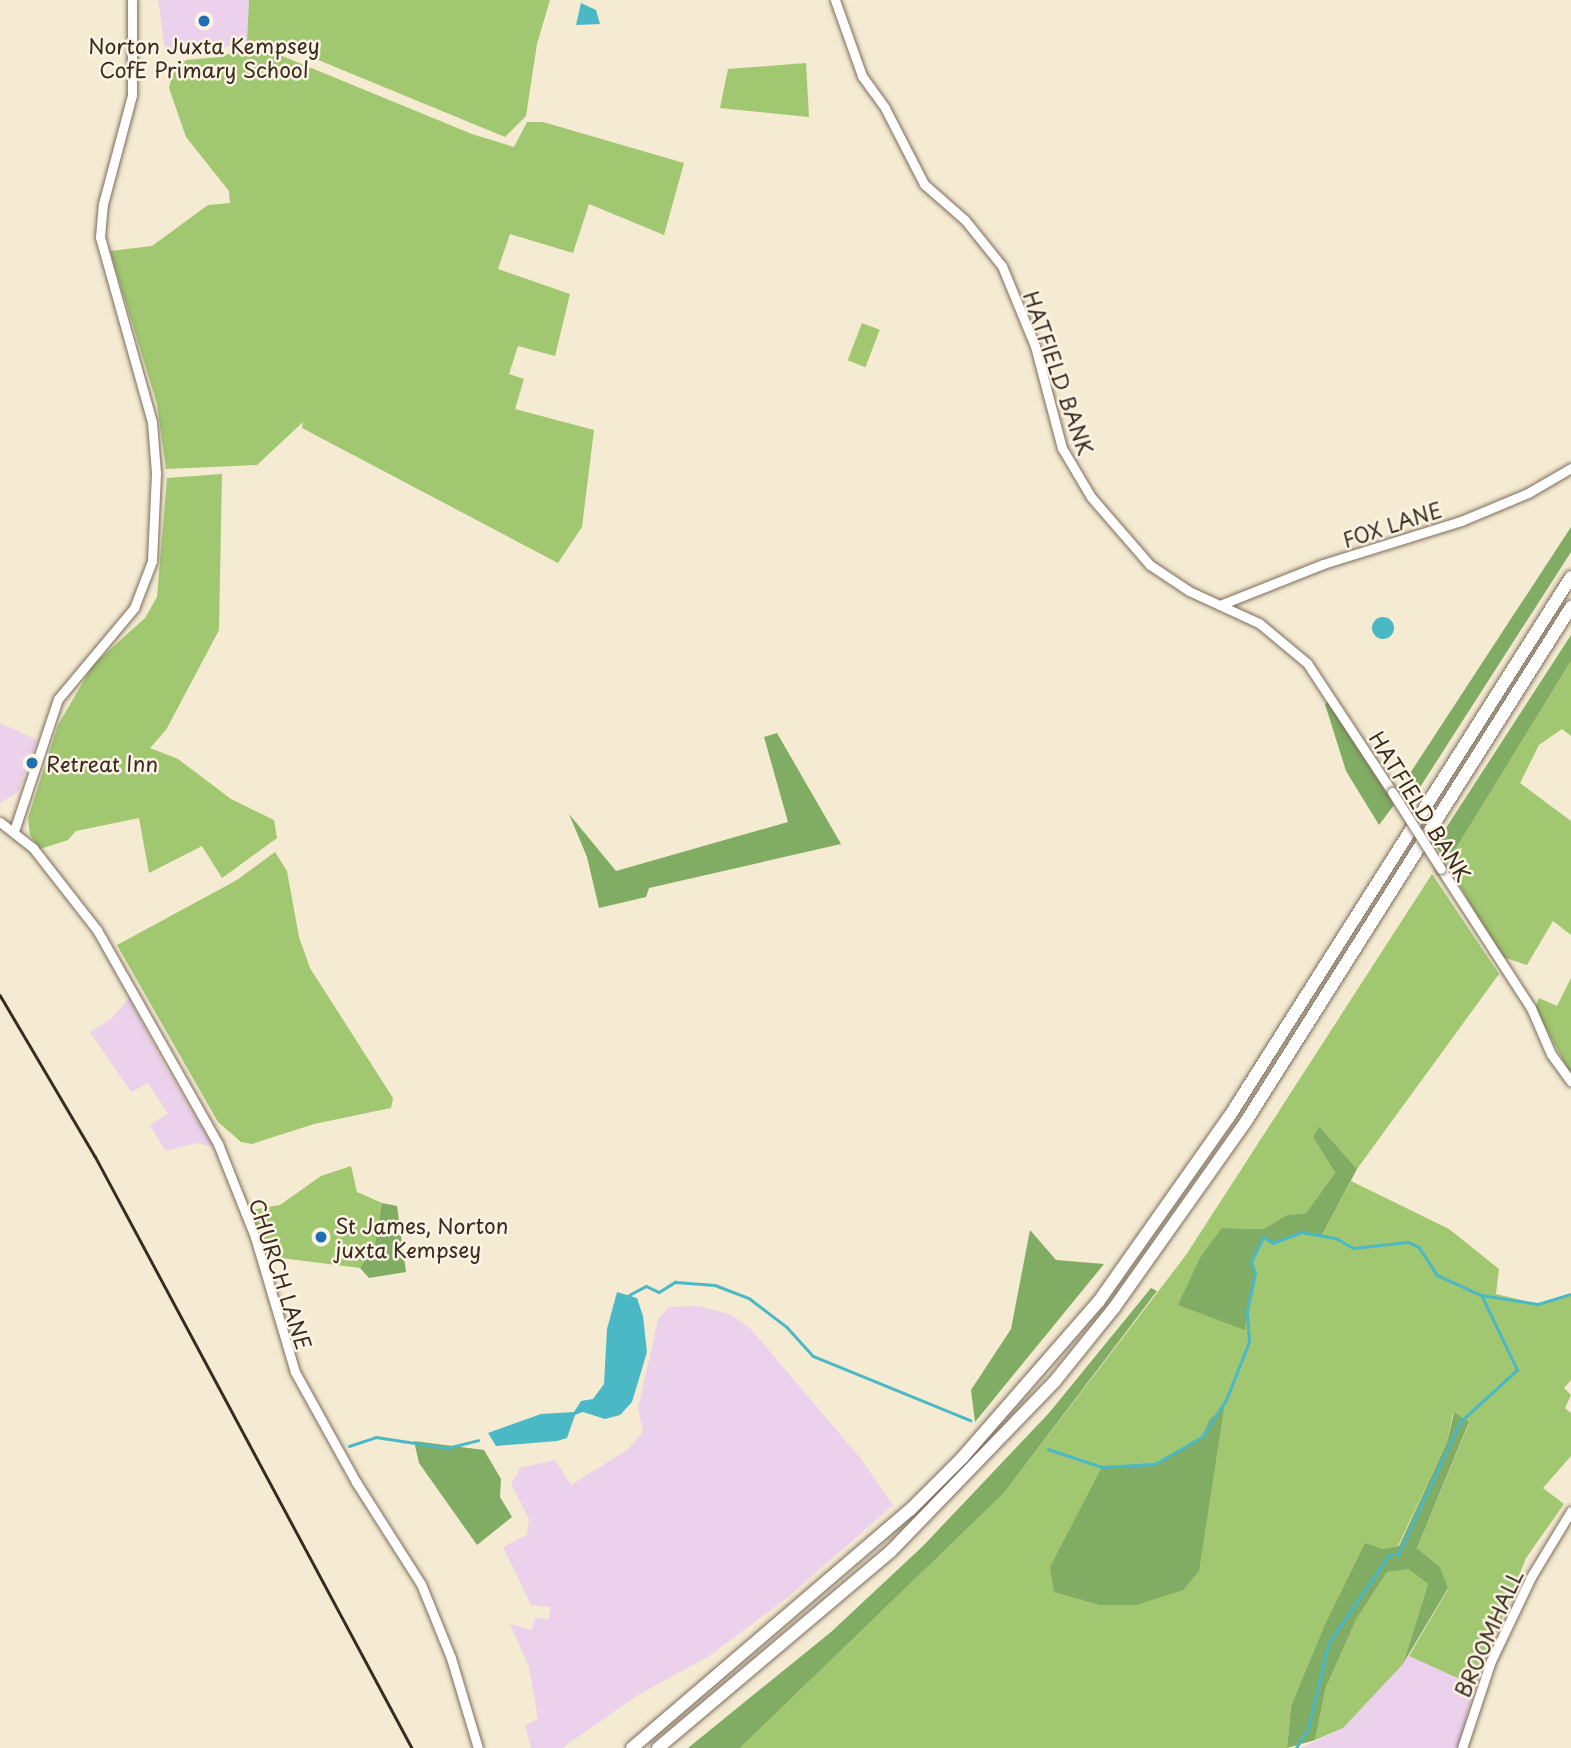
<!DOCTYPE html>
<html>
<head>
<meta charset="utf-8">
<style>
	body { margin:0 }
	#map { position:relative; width:1571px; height:1748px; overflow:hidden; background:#f5ead2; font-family:"Playpen Sans",sans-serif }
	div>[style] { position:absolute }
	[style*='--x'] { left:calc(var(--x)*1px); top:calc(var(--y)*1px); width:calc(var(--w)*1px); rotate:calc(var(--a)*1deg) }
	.built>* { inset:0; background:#ebd1eb }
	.green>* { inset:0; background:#a1c771; transform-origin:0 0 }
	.forest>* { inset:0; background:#80ac63 }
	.water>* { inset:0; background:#4bb8c6 }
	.round { border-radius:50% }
	.stream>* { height:2.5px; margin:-1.25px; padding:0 1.25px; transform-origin:1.25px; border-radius:1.25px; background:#4bb8c6 }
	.roads { filter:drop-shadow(0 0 2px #7c6d5d) drop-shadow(0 0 2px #7c6d5d) }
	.tertiary>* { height:9px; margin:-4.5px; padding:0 4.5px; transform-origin:4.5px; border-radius:4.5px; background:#fff }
	.motorway>* { height:12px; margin:-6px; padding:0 6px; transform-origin:6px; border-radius:6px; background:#fff }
	.rail>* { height:2.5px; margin:-1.25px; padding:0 1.25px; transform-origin:1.25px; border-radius:1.25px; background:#3b2a1e }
	.bridges { filter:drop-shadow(0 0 2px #7c6d5d) drop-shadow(0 0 2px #7c6d5d) }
	.tertiary-bridge>* { height:9px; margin:-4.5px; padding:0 4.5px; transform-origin:4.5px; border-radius:4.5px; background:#fff }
	.dots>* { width:19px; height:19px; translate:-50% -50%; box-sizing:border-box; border:4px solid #fcf5e5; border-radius:50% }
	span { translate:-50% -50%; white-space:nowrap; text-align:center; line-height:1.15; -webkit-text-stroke:5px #fcf5e5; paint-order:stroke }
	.poi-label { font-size:21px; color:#3b2a1e }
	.left { translate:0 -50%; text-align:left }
	.street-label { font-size:21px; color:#3b2a1e }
</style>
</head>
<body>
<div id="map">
	<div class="built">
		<div style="clip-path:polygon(158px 0,249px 0,247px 41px,204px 53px,165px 49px)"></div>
		<div style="clip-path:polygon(0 723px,37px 740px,18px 792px,0 803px)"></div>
		<div style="clip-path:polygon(129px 998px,168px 1072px,214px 1147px,196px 1143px,165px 1151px,150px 1125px,168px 1114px,148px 1083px,131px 1092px,90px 1032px,112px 1018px)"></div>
		<div style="clip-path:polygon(698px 1306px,729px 1314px,750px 1328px,861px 1459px,893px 1505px,788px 1597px,709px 1656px,638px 1695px,562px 1748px,531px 1748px,525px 1726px,538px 1719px,529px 1667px,510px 1624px,532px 1630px,535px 1618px,549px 1619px,550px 1607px,531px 1605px,503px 1547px,527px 1535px,529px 1519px,511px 1484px,520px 1468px,555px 1460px,571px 1485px,627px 1450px,643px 1432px,638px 1408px,658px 1320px,669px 1307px)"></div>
		<div style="clip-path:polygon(1409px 1656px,1475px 1686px,1458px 1748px,1301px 1748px,1343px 1728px)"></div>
	</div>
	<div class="green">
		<div style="clip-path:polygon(249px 0,550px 0,537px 44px,526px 116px,505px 137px,277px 43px,247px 41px)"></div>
		<div style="clip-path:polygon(249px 47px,265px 49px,472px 134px,514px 147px,527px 122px,543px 122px,684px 163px,664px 235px,589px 204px,573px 253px,510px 234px,498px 269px,570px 294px,555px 356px,518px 346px,509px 374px,524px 379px,515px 409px,594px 430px,582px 527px,558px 563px,302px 428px,303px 422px,257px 465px,166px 469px,157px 404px,110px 251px,152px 246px,208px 205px,230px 203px,229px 191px,186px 137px,169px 88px,172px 75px,186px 60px,220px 57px)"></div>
		<div style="clip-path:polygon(806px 63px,809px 117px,720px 108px,728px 69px)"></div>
		<div style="left:862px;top:323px;width:19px;height:40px;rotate:21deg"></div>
		<div style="clip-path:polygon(222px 474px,219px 630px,166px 730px,150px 748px,178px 759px,231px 799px,274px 820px,277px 838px,222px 878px,202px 846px,149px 873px,139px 818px,76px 831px,68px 840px,40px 849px,30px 835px,28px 818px,58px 725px,93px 665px,145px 618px,157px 597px,167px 478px)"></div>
		<div style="clip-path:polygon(1571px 661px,1571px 736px,1562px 729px,1539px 745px,1520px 783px,1571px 821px,1571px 935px,1553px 921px,1527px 965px,1500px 956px,1447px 863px)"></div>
		<div style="clip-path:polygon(275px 852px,287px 871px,299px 937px,310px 968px,393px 1098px,391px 1108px,314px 1124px,252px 1144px,241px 1142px,218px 1122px,117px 945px,237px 880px)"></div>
		<div style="clip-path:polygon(1432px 874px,1499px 974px,1357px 1169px,1319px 1126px,1313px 1137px,1335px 1173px,1306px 1213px,1287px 1215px,1263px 1229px,1222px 1228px,1245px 1330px,1255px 1274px,1251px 1262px,1263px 1237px,1293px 1237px,1301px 1232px,1321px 1237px,1351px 1181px,1449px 1229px,1499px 1269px,1496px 1294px,1538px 1304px,1571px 1294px,1571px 1380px,1564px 1388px,1571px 1395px,1565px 1408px,1571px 1413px,1571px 1456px,1543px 1488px,1564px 1504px,1526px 1558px,1475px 1686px,1409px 1656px,1448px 1589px,1440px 1567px,1417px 1548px,1469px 1423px,1453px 1413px,1447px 1442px,1398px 1546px,1382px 1549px,1365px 1544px,1324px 1626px,1291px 1706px,1287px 1748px,740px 1748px,1004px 1493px,1186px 1255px)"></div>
		<div style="clip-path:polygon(1571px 978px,1571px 1075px,1535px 1008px,1539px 998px,1557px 1006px)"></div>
		<div style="clip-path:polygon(351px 1166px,357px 1192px,382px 1203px,375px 1243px,360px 1268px,265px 1256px,251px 1210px,280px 1205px,321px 1176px)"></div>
		<div style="clip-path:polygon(1409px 1568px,1428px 1584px,1403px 1664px,1343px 1728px,1315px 1740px,1326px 1687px,1355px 1619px,1387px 1572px)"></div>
	</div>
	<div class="forest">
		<div style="clip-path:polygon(1571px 527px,1571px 552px,1415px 795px,1403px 784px)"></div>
		<div style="clip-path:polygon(1571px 635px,1571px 661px,1447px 863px,1435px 845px)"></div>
		<div style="clip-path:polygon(1329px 701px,1394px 805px,1379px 825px,1346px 771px,1325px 704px)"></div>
		<div style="clip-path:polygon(777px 733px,841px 844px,649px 888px,646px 897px,599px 908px,587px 857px,569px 814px,616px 871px,788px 822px,764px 737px)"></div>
		<div style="clip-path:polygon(1319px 1126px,1357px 1169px,1321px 1237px,1301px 1232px,1273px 1243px,1263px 1238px,1251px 1262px,1255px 1274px,1245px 1330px,1178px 1305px,1201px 1256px,1222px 1228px,1263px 1229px,1287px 1215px,1306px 1213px,1335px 1173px,1313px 1137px)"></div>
		<div style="clip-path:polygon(382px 1203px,397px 1206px,406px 1272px,369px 1278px,360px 1268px,375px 1243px)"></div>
		<div style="clip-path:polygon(1030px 1230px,1056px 1260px,1104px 1264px,975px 1422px,971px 1390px,1011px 1329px)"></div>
		<div style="clip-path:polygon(1151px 1288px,1157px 1291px,1004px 1493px,740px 1748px,688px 1748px,831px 1632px,923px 1546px,1049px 1413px)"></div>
		<div style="clip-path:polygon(1224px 1408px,1199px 1571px,1183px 1590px,1136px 1605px,1100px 1605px,1054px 1592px,1050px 1567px,1102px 1467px,1155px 1464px,1202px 1437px,1210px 1419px)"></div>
		<div style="clip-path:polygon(1454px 1412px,1469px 1422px,1417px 1548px,1440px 1567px,1448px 1588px,1403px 1664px,1428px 1584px,1409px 1569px,1387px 1572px,1356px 1619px,1326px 1687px,1315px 1740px,1287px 1748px,1291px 1706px,1324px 1626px,1365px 1543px,1382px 1549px,1399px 1546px,1447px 1442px)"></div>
		<div style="clip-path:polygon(414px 1441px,484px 1450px,501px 1479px,500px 1497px,512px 1517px,477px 1545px,419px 1463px)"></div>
	</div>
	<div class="water">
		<div style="clip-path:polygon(581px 3px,596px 10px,600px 24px,576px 25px)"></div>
		<div class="round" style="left:1372px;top:617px;width:22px;height:22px"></div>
		<div style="clip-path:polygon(617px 1292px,637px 1298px,643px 1316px,647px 1352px,632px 1402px,620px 1415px,605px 1419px,583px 1412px,575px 1415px,567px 1438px,557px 1441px,496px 1446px,488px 1433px,541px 1414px,574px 1412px,581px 1401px,593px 1399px,604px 1384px,607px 1329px)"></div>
	</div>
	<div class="stream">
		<div style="--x:629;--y:1295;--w:19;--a:-28"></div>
		<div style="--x:646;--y:1286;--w:14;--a:25"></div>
		<div style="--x:659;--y:1292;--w:19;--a:-32"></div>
		<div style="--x:675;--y:1282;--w:40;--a:4.3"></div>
		<div style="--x:715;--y:1285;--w:36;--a:21"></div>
		<div style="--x:749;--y:1298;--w:48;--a:37.3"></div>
		<div style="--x:787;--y:1327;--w:39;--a:48"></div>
		<div style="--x:813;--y:1356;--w:170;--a:22.2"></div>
		<div style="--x:349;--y:1446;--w:28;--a:-18"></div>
		<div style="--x:376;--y:1437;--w:72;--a:8.8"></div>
		<div style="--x:447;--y:1448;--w:32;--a:-14"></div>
		<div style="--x:1048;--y:1449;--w:57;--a:18.4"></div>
		<div style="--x:1102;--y:1467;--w:53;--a:-3.2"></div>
		<div style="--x:1155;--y:1464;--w:54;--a:-29.9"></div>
		<div style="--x:1202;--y:1437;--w:44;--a:-57"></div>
		<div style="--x:1226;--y:1400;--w:62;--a:-68.4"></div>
		<div style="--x:1249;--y:1342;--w:31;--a:-94"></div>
		<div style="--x:1247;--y:1311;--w:38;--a:-78"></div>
		<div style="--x:1255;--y:1274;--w:13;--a:-108"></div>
		<div style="--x:1251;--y:1262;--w:28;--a:-64"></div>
		<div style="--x:1263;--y:1237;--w:12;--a:31"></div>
		<div style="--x:1273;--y:1243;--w:30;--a:-21"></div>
		<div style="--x:1301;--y:1232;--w:36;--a:10"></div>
		<div style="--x:1336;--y:1238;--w:20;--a:30"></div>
		<div style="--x:1353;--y:1248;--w:55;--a:-6.2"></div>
		<div style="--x:1408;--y:1242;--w:12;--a:24"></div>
		<div style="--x:1419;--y:1247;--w:33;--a:57"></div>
		<div style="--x:1437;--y:1275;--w:48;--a:24.4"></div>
		<div style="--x:1481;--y:1295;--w:58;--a:9"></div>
		<div style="--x:1538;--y:1304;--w:34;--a:-17"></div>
		<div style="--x:1296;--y:1748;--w:22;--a:-58"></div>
		<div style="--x:1308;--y:1729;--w:87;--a:-76.8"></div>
		<div style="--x:1328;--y:1644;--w:108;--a:-55.6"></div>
		<div style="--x:1389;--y:1555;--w:9;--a:0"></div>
		<div style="--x:1398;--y:1555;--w:147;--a:-65"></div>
		<div style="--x:1460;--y:1422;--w:77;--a:-42.4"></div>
		<div style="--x:1517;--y:1370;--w:83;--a:-115.6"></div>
	</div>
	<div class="roads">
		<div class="tertiary">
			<div style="--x:835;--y:0;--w:81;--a:70.4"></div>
			<div style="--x:862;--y:76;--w:39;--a:54"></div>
			<div style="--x:885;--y:108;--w:85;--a:62.8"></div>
			<div style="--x:924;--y:184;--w:55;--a:41.3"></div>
			<div style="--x:965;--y:220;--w:59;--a:51.2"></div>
			<div style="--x:1002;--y:266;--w:87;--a:67.6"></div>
			<div style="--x:1035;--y:346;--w:106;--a:75.2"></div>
			<div style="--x:1062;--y:448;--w:57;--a:59.4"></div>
			<div style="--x:1091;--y:497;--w:90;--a:49.1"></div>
			<div style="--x:1150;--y:565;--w:47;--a:33.7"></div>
			<div style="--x:1189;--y:591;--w:77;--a:24.6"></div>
			<div style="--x:1259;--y:623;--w:62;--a:39.8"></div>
			<div style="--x:1307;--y:663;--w:154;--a:56.6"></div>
			<div style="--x:1220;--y:605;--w:111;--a:-21.7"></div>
			<div style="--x:1323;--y:564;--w:145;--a:-17.3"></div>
			<div style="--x:1461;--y:521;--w:73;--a:-22.7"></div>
			<div style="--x:1528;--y:493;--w:50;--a:-30.2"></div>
			<div style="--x:0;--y:822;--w:42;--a:38.2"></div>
			<div style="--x:33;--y:848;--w:104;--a:52"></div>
			<div style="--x:97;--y:930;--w:246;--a:60.5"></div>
			<div style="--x:218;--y:1144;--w:100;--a:68.3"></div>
			<div style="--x:255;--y:1237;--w:141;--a:73.5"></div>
			<div style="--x:295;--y:1372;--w:126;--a:61"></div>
			<div style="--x:356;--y:1482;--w:121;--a:57.5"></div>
			<div style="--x:421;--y:1584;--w:80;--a:67.9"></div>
			<div style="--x:451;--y:1658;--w:94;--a:73.3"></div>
			<div style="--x:14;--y:831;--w:139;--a:-71.6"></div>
			<div style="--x:58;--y:699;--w:119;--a:-50.1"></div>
			<div style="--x:134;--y:608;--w:50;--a:-69"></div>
			<div style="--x:152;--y:561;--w:88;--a:-87.4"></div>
			<div style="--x:156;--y:473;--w:51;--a:-94.5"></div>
			<div style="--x:152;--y:422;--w:192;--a:-105.7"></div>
			<div style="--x:100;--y:237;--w:33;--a:-85"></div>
			<div style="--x:103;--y:204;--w:113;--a:-75.1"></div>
			<div style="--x:132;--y:95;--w:95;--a:-90"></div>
			<div style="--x:1441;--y:869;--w:166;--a:57.1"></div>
			<div style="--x:1531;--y:1008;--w:50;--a:66.5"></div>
			<div style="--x:1551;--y:1054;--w:34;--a:54"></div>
			<div style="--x:1462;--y:1748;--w:92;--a:-71.6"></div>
			<div style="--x:1491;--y:1661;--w:93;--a:-64.5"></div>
			<div style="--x:1531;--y:1577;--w:77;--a:-58.8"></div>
		</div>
		<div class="motorway">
			<div style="--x:632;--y:1748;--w:366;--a:-40.6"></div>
			<div style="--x:910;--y:1510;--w:74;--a:-45"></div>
			<div style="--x:962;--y:1458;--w:208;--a:-48.9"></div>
			<div style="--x:1099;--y:1301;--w:225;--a:-54.8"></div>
			<div style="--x:1229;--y:1117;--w:639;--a:-57.65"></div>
			<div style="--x:658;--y:1748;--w:305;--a:-40.2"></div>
			<div style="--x:891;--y:1551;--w:236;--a:-46"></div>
			<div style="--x:1055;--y:1381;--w:94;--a:-51.1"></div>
			<div style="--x:1114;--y:1308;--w:230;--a:-54.7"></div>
			<div style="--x:1247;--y:1120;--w:607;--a:-57.72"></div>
		</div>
	</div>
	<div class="rail">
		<div style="--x:0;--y:995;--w:187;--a:59.5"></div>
		<div style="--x:95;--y:1156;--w:672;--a:61.83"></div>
	</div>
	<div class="bridges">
		<div class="tertiary-bridge">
			<div style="--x:1392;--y:792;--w:91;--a:57.5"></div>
		</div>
	</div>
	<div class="dots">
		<div style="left:204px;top:21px;background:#1f6fb2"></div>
		<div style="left:32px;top:763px;background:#1f6fb2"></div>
		<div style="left:321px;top:1237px;background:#1f6fb2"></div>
	</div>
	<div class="poi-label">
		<span style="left:204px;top:57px">Norton Juxta Kempsey<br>CofE Primary School</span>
		<span class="left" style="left:46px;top:763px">Retreat Inn</span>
		<span class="left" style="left:335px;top:1237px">St James, Norton<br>juxta Kempsey</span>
	</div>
	<div class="street-label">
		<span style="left:1059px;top:373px;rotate:71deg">HATFIELD BANK</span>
		<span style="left:1392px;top:524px;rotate:-18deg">FOX LANE</span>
		<span style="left:1421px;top:806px;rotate:58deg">HATFIELD BANK</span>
		<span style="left:281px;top:1274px;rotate:72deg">CHURCH LANE</span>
		<span style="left:1488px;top:1633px;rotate:-66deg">BROOMHALL</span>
	</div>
</div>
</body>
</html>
